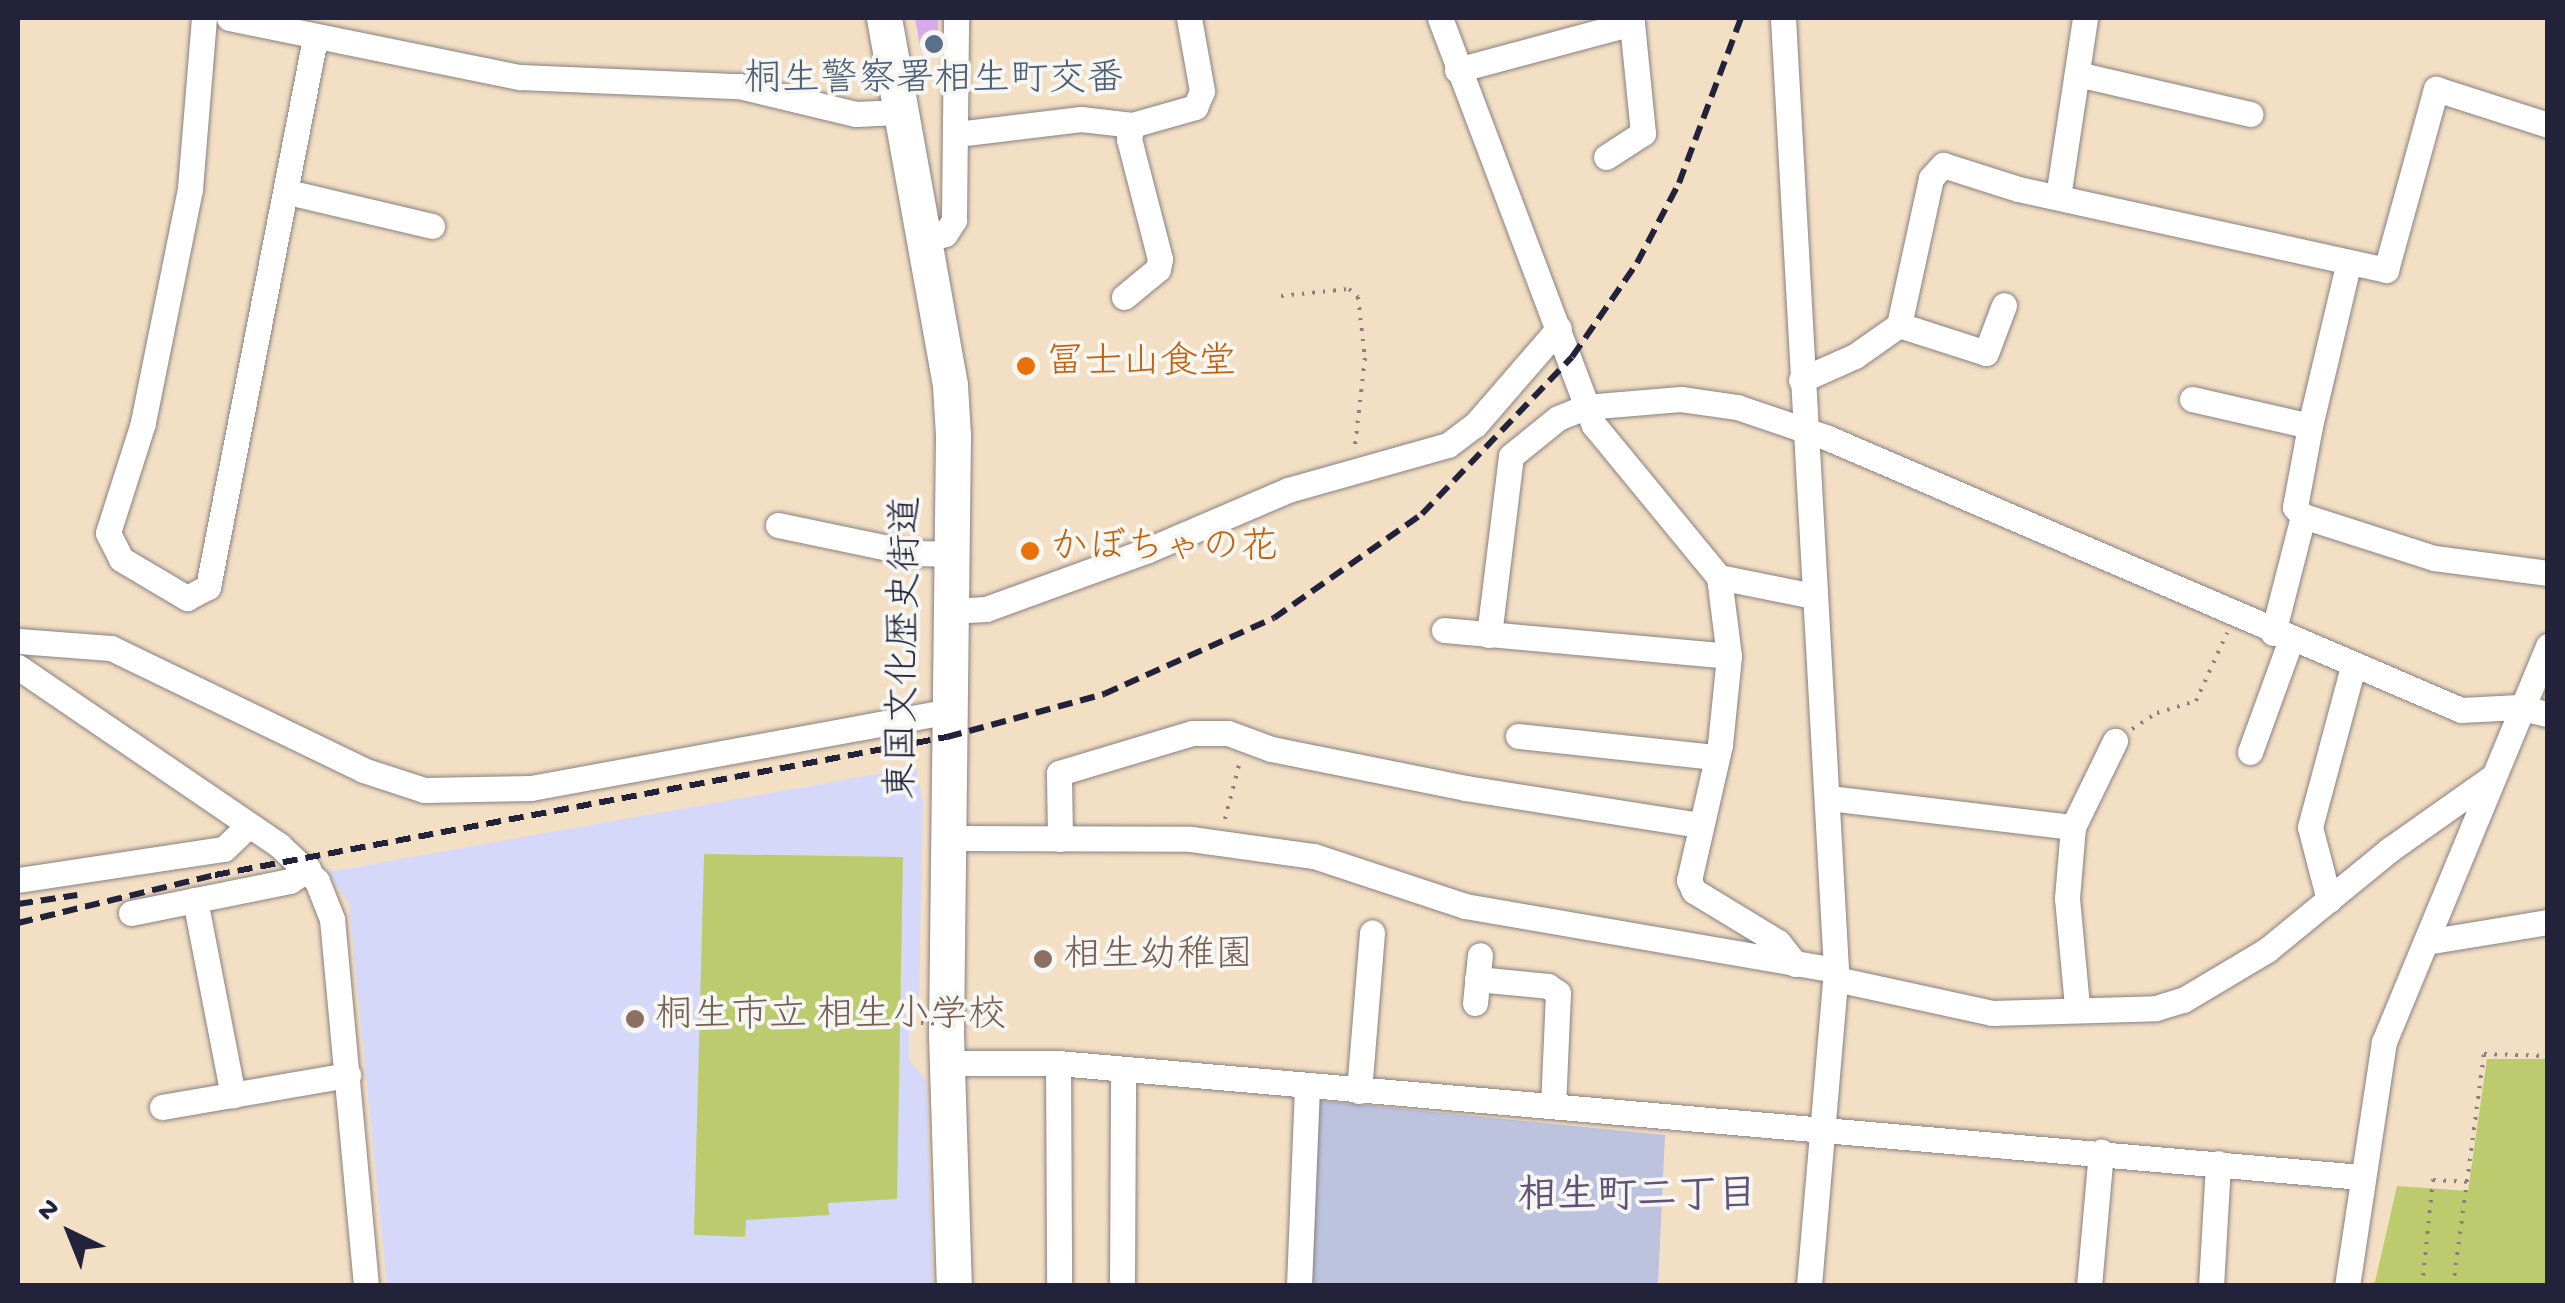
<!DOCTYPE html>
<html>
<head>
<meta charset="utf-8">
<style>
	body { margin:0 }
	#map { position:relative; width:2565px; height:1303px; overflow:hidden; background:#f3dfc4; font-family:"Gochi Hand","Klee One",sans-serif }
	div>[style] { position:absolute }
	[style*='--x'] { left:calc(var(--x)*1px); top:calc(var(--y)*1px); width:calc(var(--w)*1px); rotate:calc(var(--a)*1deg) }
	.built>* { inset:0; background:#d5d8f9 }
	.industrial>* { inset:0; background:#bdc3de }
	.green>* { inset:0; background:#bccb6e }
	.building>* { inset:0; background:#d7aaeb }
	.path>* { height:4px; margin-top:-2px; transform-origin:0; background:repeating-linear-gradient(90deg,#8a8080 0 2.5px,transparent 0 10.5px) }
	.roads { filter:drop-shadow(0 0 2px #8a8080) drop-shadow(0 0 2px #8a8080) }
	.minor>* { height:25px; margin:-12.5px; padding:0 12.5px; transform-origin:12.5px; border-radius:12.5px; background:#fff }
	.highway>* { height:35px; margin:-17.5px; padding:0 17.5px; transform-origin:17.5px; border-radius:17.5px; background:#fff }
	.rail>* { height:6px; margin-top:-3px; transform-origin:0; background:repeating-linear-gradient(90deg,#22223b 0 15px,transparent 0 23px) }
	.path-bridge>* { height:4px; margin-top:-2px; transform-origin:0; background:repeating-linear-gradient(90deg,#8a8080 0 2.5px,transparent 0 10.5px) }
	.dots>* { width:28px; height:28px; translate:-50% -50%; box-sizing:border-box; border:5px solid #f6f6f2; border-radius:50% }
	span { translate:-50% -50%; white-space:nowrap; text-align:center; line-height:1.15; -webkit-text-stroke:8px #f6f6f2; paint-order:stroke }
	.service-label { font-size:38px; color:#4e5e75 }
	.food-label { font-size:38px; color:#c56008 }
	.left { translate:0 -50%; text-align:left }
	.street-label { font-size:38px; color:#22223b }
	.education-label { font-size:38px; color:#785e54 }
	.neighbourhood-label { font-size:40px; color:#615279; font-weight:700 }
	.frame { position:absolute; inset:0; border:20px solid #22223b; pointer-events:none }
	.north { position:absolute; left:20px; top:1183px; width:100px; height:100px; -webkit-text-stroke:8px #f6f6f2; paint-order:stroke; rotate:317deg; font-size:28px; font-weight:700; line-height:40px; text-align:center; color:#22223b }
	.north::after { content:''; display:block; margin:auto; width:35px; height:45px; background:#22223b; clip-path:polygon(50% 0,100% 100%,50% 72%,0 100%) }
</style>
</head>
<body>
<div id="map">
	<div class="built">
		<div style="clip-path:polygon(916px 767px,923px 802px,919px 996px,909px 998px,909px 1060px,926px 1080px,933px 1285px,387px 1285px,349px 904px,328px 872px)"></div>
	</div>
	<div class="industrial">
		<div style="clip-path:polygon(1313px 1100px,1665px 1135px,1658px 1285px,1307px 1286px)"></div>
	</div>
	<div class="green">
		<div style="clip-path:polygon(704px 854px,903px 857px,897px 1199px,828px 1203px,829px 1215px,746px 1220px,745px 1237px,694px 1235px)"></div>
		<div style="clip-path:polygon(2487px 1059px,2547px 1059px,2547px 1285px,2355px 1286px,2375px 1282px,2397px 1186px,2468px 1191px)"></div>
	</div>
	<div class="building">
		<div style="clip-path:polygon(915px 18px,938px 18px,939px 47px,921px 51px)"></div>
	</div>
	<div class="path">
		<div style="--x:1281;--y:296;--w:68;--a:-5.9"></div>
		<div style="--x:1349;--y:289;--w:12;--a:42"></div>
		<div style="--x:1358;--y:297;--w:61;--a:83.5"></div>
		<div style="--x:1365;--y:358;--w:89;--a:96.5"></div>
		<div style="--x:2132;--y:729;--w:30;--a:-33"></div>
		<div style="--x:2157;--y:713;--w:41;--a:-17.1"></div>
		<div style="--x:2196;--y:701;--w:75;--a:-65.5"></div>
		<div style="--x:1225;--y:819;--w:60;--a:-75.5"></div>
		<div style="--x:914;--y:1021;--w:17;--a:-93"></div>
		<div style="--x:913;--y:1004;--w:7;--a:0"></div>
		<div style="--x:2422;--y:1286;--w:107;--a:-84.1"></div>
		<div style="--x:2433;--y:1180;--w:34;--a:3"></div>
		<div style="--x:2453;--y:1286;--w:234;--a:-82.4"></div>
		<div style="--x:2484;--y:1054;--w:64;--a:1.8"></div>
	</div>
	<div class="roads">
		<div class="minor">
			<div style="--x:204;--y:18;--w:172;--a:94.7"></div>
			<div style="--x:190;--y:189;--w:239;--a:101.4"></div>
			<div style="--x:143;--y:423;--w:115;--a:107.7"></div>
			<div style="--x:108;--y:533;--w:29;--a:63"></div>
			<div style="--x:121;--y:559;--w:77;--a:30.6"></div>
			<div style="--x:187;--y:598;--w:24;--a:-28"></div>
			<div style="--x:208;--y:587;--w:559;--a:-78.97"></div>
			<div style="--x:229;--y:18;--w:297;--a:11.5"></div>
			<div style="--x:520;--y:77;--w:219;--a:2.4"></div>
			<div style="--x:739;--y:86;--w:120;--a:13.5"></div>
			<div style="--x:856;--y:114;--w:44;--a:-2.6"></div>
			<div style="--x:1440;--y:18;--w:435;--a:69.3"></div>
			<div style="--x:1594;--y:425;--w:197;--a:50.6"></div>
			<div style="--x:1719;--y:577;--w:96;--a:11.4"></div>
			<div style="--x:1783;--y:18;--w:953;--a:86.81"></div>
			<div style="--x:1836;--y:970;--w:317;--a:94.9"></div>
			<div style="--x:1457;--y:70;--w:181;--a:-15"></div>
			<div style="--x:1632;--y:23;--w:111;--a:84.3"></div>
			<div style="--x:1643;--y:133;--w:44;--a:147"></div>
			<div style="--x:2077;--y:74;--w:178;--a:13"></div>
			<div style="--x:957;--y:134;--w:125;--a:-6.9"></div>
			<div style="--x:1081;--y:119;--w:51;--a:6.7"></div>
			<div style="--x:1132;--y:125;--w:66;--a:-15.9"></div>
			<div style="--x:1195;--y:107;--w:17;--a:-66"></div>
			<div style="--x:1202;--y:91;--w:74;--a:-100.1"></div>
			<div style="--x:288;--y:192;--w:148;--a:13.3"></div>
			<div style="--x:2058;--y:197;--w:181;--a:-81.4"></div>
			<div style="--x:922;--y:241;--w:24;--a:-17"></div>
			<div style="--x:945;--y:234;--w:17;--a:-57"></div>
			<div style="--x:954;--y:220;--w:202;--a:-89.4"></div>
			<div style="--x:1124;--y:297;--w:44;--a:-39.5"></div>
			<div style="--x:1158;--y:269;--w:10;--a:-79"></div>
			<div style="--x:1160;--y:259;--w:124;--a:-104.5"></div>
			<div style="--x:1129;--y:139;--w:14;--a:-78"></div>
			<div style="--x:1899;--y:325;--w:91;--a:17.8"></div>
			<div style="--x:1986;--y:353;--w:51;--a:-69.4"></div>
			<div style="--x:1801;--y:380;--w:59;--a:-24"></div>
			<div style="--x:1855;--y:356;--w:54;--a:-35.2"></div>
			<div style="--x:1899;--y:325;--w:150;--a:-77.7"></div>
			<div style="--x:1931;--y:178;--w:18;--a:-47"></div>
			<div style="--x:1943;--y:165;--w:79;--a:17.7"></div>
			<div style="--x:2018;--y:189;--w:377;--a:12.4"></div>
			<div style="--x:2386;--y:270;--w:188;--a:-74.6"></div>
			<div style="--x:2436;--y:89;--w:118;--a:17.8"></div>
			<div style="--x:2192;--y:399;--w:121;--a:12.9"></div>
			<div style="--x:2303;--y:516;--w:138;--a:17.8"></div>
			<div style="--x:2434;--y:558;--w:115;--a:7.5"></div>
			<div style="--x:778;--y:525;--w:137;--a:11.8"></div>
			<div style="--x:912;--y:553;--w:39;--a:1"></div>
			<div style="--x:1719;--y:577;--w:80;--a:82.8"></div>
			<div style="--x:1729;--y:656;--w:89;--a:95.8"></div>
			<div style="--x:1720;--y:745;--w:139;--a:102.9"></div>
			<div style="--x:1689;--y:880;--w:12;--a:66"></div>
			<div style="--x:1694;--y:891;--w:98;--a:31.3"></div>
			<div style="--x:1778;--y:942;--w:28;--a:52"></div>
			<div style="--x:948;--y:611;--w:38;--a:-3"></div>
			<div style="--x:986;--y:609;--w:172;--a:-20"></div>
			<div style="--x:1148;--y:550;--w:152;--a:-23.2"></div>
			<div style="--x:1288;--y:490;--w:166;--a:-15.7"></div>
			<div style="--x:1448;--y:445;--w:34;--a:-37"></div>
			<div style="--x:1475;--y:425;--w:128;--a:-49.1"></div>
			<div style="--x:1444;--y:630;--w:286;--a:5.2"></div>
			<div style="--x:2273;--y:633;--w:121;--a:-75.6"></div>
			<div style="--x:2303;--y:516;--w:12;--a:-132"></div>
			<div style="--x:2295;--y:507;--w:82;--a:-79.5"></div>
			<div style="--x:2310;--y:426;--w:165;--a:-76.7"></div>
			<div style="--x:1489;--y:635;--w:180;--a:-83"></div>
			<div style="--x:1511;--y:456;--w:60;--a:-39"></div>
			<div style="--x:1558;--y:418;--w:29;--a:-22"></div>
			<div style="--x:1585;--y:407;--w:96;--a:-4.8"></div>
			<div style="--x:1681;--y:399;--w:57;--a:8.1"></div>
			<div style="--x:1737;--y:407;--w:96;--a:18.8"></div>
			<div style="--x:1828;--y:438;--w:689;--a:23.25"></div>
			<div style="--x:2461;--y:710;--w:58;--a:-3"></div>
			<div style="--x:2519;--y:707;--w:30;--a:14"></div>
			<div style="--x:18;--y:641;--w:93;--a:4.3"></div>
			<div style="--x:111;--y:648;--w:280;--a:25.8"></div>
			<div style="--x:363;--y:770;--w:64;--a:18.2"></div>
			<div style="--x:424;--y:790;--w:107;--a:-1.1"></div>
			<div style="--x:531;--y:788;--w:422;--a:-10.4"></div>
			<div style="--x:18;--y:667;--w:317;--a:34.3"></div>
			<div style="--x:280;--y:846;--w:51;--a:43.4"></div>
			<div style="--x:317;--y:881;--w:41;--a:68.5"></div>
			<div style="--x:332;--y:919;--w:369;--a:84.7"></div>
			<div style="--x:1518;--y:736;--w:197;--a:6.1"></div>
			<div style="--x:2250;--y:752;--w:117;--a:-70"></div>
			<div style="--x:1829;--y:798;--w:246;--a:6.8"></div>
			<div style="--x:948;--y:838;--w:243;--a:0.2"></div>
			<div style="--x:1191;--y:839;--w:124;--a:7.9"></div>
			<div style="--x:1314;--y:856;--w:159;--a:18.3"></div>
			<div style="--x:1465;--y:906;--w:376;--a:9.8"></div>
			<div style="--x:1060;--y:839;--w:66;--a:-90.9"></div>
			<div style="--x:1059;--y:773;--w:139;--a:-16.7"></div>
			<div style="--x:1192;--y:733;--w:36;--a:0"></div>
			<div style="--x:1228;--y:733;--w:46;--a:20.4"></div>
			<div style="--x:1271;--y:749;--w:199;--a:11.3"></div>
			<div style="--x:1466;--y:788;--w:236;--a:9"></div>
			<div style="--x:18;--y:880;--w:208;--a:-8.6"></div>
			<div style="--x:224;--y:849;--w:33;--a:-44"></div>
			<div style="--x:195;--y:900;--w:199;--a:79"></div>
			<div style="--x:2329;--y:900;--w:75;--a:-104.6"></div>
			<div style="--x:2310;--y:827;--w:167;--a:-75"></div>
			<div style="--x:131;--y:913;--w:162;--a:-11.4"></div>
			<div style="--x:290;--y:881;--w:22;--a:-34"></div>
			<div style="--x:2426;--y:942;--w:124;--a:-9.3"></div>
			<div style="--x:1477;--y:979;--w:71;--a:5.6"></div>
			<div style="--x:1548;--y:986;--w:12;--a:35"></div>
			<div style="--x:1558;--y:993;--w:113;--a:92.5"></div>
			<div style="--x:1836;--y:979;--w:160;--a:12.3"></div>
			<div style="--x:1992;--y:1013;--w:164;--a:-1.7"></div>
			<div style="--x:2156;--y:1008;--w:28;--a:-17"></div>
			<div style="--x:2183;--y:1000;--w:98;--a:-30.8"></div>
			<div style="--x:2267;--y:950;--w:158;--a:-39.3"></div>
			<div style="--x:2389;--y:850;--w:128;--a:-35.2"></div>
			<div style="--x:1475;--y:1003;--w:48;--a:-84.1"></div>
			<div style="--x:2077;--y:1006;--w:108;--a:-95.3"></div>
			<div style="--x:2067;--y:898;--w:71;--a:-85.2"></div>
			<div style="--x:2073;--y:827;--w:96;--a:-64"></div>
			<div style="--x:947;--y:1063;--w:111;--a:0"></div>
			<div style="--x:1058;--y:1063;--w:1309;--a:5"></div>
			<div style="--x:1058;--y:1063;--w:223;--a:89.7"></div>
			<div style="--x:1359;--y:1091;--w:159;--a:-85.3"></div>
			<div style="--x:162;--y:1107;--w:189;--a:-9.8"></div>
			<div style="--x:1122;--y:1286;--w:216;--a:-89.7"></div>
			<div style="--x:1299;--y:1286;--w:199;--a:-87.7"></div>
			<div style="--x:2089;--y:1286;--w:135;--a:-84.9"></div>
			<div style="--x:2211;--y:1286;--w:123;--a:-86.7"></div>
			<div style="--x:2347;--y:1286;--w:247;--a:-81.4"></div>
			<div style="--x:2384;--y:1042;--w:429;--a:-67.5"></div>
		</div>
		<div class="highway">
			<div style="--x:884;--y:18;--w:373;--a:79.8"></div>
			<div style="--x:950;--y:385;--w:50;--a:86.6"></div>
			<div style="--x:953;--y:435;--w:600;--a:90.67"></div>
			<div style="--x:946;--y:1035;--w:251;--a:88.2"></div>
		</div>
	</div>
	<div class="rail">
		<div style="--x:18;--y:904;--w:60;--a:-8.7"></div>
		<div style="--x:18;--y:923;--w:203;--a:-13.7"></div>
		<div style="--x:215;--y:875;--w:745;--a:-10.68"></div>
		<div style="--x:947;--y:737;--w:163;--a:-15.3"></div>
		<div style="--x:1104;--y:694;--w:186;--a:-24.1"></div>
		<div style="--x:1274;--y:618;--w:181;--a:-35.1"></div>
		<div style="--x:1422;--y:514;--w:217;--a:-46.3"></div>
		<div style="--x:1572;--y:357;--w:114;--a:-55.3"></div>
		<div style="--x:1637;--y:263;--w:90;--a:-62.3"></div>
		<div style="--x:1679;--y:183;--w:176;--a:-69.4"></div>
	</div>
	<div class="path-bridge">
		<div style="--x:921;--y:1023;--w:35;--a:2"></div>
	</div>
	<div class="dots">
		<div style="left:934px;top:44px;background:#5c6f8a"></div>
		<div style="left:1026px;top:366px;background:#e8710a"></div>
		<div style="left:1030px;top:551px;background:#e8710a"></div>
		<div style="left:1043px;top:959px;background:#8d6e63"></div>
		<div style="left:635px;top:1019px;background:#8d6e63"></div>
	</div>
	<div class="service-label">
		<span style="left:934px;top:83px">桐生警察署相生町交番</span>
	</div>
	<div class="food-label">
		<span class="left" style="left:1046px;top:366px">冨士山食堂</span>
		<span class="left" style="left:1050px;top:551px">かぼちゃの花</span>
	</div>
	<div class="street-label">
		<span style="left:908px;top:648px;rotate:-89deg">東国文化歴史街道</span>
	</div>
	<div class="education-label">
		<span class="left" style="left:1063px;top:959px">相生幼稚園</span>
		<span class="left" style="left:655px;top:1019px">桐生市立 相生小学校</span>
	</div>
	<div class="neighbourhood-label">
		<span style="left:1637px;top:1199px">相生町二丁目</span>
	</div>
	<div class="frame"></div>
	<div class="north">N</div>
</div>
</body>
</html>
